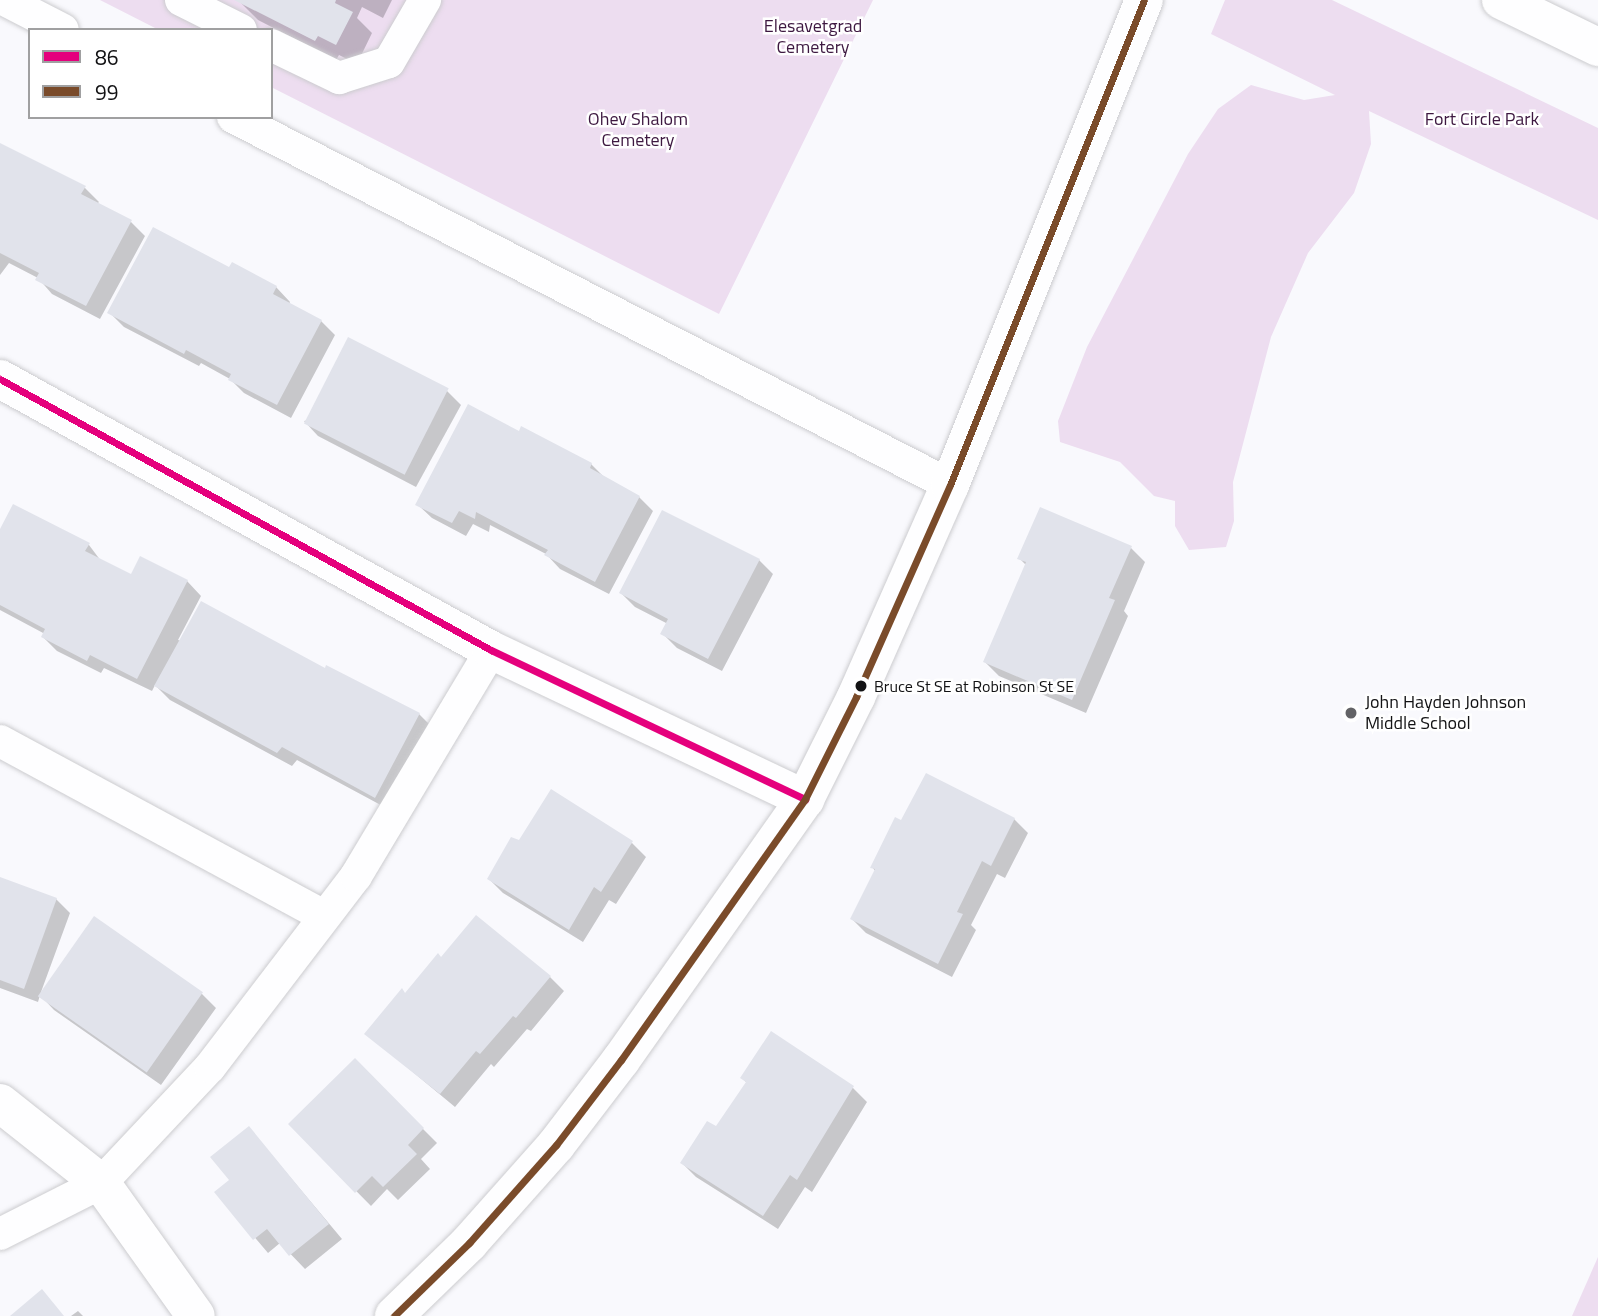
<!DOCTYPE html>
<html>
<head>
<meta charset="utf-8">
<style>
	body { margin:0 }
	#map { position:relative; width:1598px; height:1316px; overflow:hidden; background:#f9f9fd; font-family:"Titillium Web",sans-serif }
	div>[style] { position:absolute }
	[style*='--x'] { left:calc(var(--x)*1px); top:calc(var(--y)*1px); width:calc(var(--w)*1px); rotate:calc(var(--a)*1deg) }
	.green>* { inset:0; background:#edddf0 }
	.shadow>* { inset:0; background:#0003 }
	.building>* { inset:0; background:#e1e3eb; transform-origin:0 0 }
	.roads { filter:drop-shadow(0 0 2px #cccccf) drop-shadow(0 0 2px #cccccf) }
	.service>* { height:32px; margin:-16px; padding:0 16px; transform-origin:16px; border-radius:16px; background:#fefeff }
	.minor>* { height:38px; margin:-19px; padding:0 19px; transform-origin:19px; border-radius:19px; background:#fefeff }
	.bus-1>* { height:7px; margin:-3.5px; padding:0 3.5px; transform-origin:3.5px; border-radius:3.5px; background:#e5007d }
	.bus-2>* { height:7px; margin:-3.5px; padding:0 3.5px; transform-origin:3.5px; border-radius:3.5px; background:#7a4b2a }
	.dots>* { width:19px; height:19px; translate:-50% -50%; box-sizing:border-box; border:4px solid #fff; border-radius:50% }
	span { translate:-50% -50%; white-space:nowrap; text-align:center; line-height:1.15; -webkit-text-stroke:5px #fff; paint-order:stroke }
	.bus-label { font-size:16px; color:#121214 }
	.left { translate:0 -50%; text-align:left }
	.park-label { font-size:18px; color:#3d1840 }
	.poi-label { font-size:18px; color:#121214 }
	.legend { position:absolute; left:28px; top:28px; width:245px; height:91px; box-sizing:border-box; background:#fff; border:2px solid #a0a0a1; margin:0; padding:9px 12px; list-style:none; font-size:21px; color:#121214 }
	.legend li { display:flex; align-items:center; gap:14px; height:35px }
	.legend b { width:35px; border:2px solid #a0a0a1 }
</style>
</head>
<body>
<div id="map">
	<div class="green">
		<div style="clip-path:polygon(100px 0,873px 0,719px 314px,271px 87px,271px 30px,159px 30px)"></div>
		<div style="clip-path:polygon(1225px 0,1332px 0,1598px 128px,1598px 220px,1369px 111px,1371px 144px,1354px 193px,1308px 253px,1271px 337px,1233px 482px,1234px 521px,1226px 547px,1189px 550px,1175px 526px,1175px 501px,1154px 496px,1120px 462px,1060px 442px,1058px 421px,1087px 347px,1188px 154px,1218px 109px,1251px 85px,1304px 100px,1335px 95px,1211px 34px)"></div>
		<div style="clip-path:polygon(1598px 1257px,1598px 1316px,1572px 1316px)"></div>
	</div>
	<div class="shadow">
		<div style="clip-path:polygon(238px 0,392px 0,383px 18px,362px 7px,357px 18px,372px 33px,357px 64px,339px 55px,336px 60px,258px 20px)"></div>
		<div style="clip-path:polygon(0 145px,85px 188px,99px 202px,97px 204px,131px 222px,145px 236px,100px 319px,52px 294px,38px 278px,9px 263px,0 275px)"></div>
		<div style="clip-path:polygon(232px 265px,276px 287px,290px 302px,289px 304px,321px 321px,335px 335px,291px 418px,244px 393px,230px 379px,201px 363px,199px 366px,124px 327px,110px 313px,230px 269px)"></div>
		<div style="clip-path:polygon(447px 391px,461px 405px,416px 487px,318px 436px,304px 421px)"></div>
		<div style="clip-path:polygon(520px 433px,591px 464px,606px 479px,639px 497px,653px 511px,609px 594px,560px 569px,546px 554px,490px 525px,489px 532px,473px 524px,466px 536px,432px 518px,417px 504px)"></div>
		<div style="clip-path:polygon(0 533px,89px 545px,101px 561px,132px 576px,187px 581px,201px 596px,178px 640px,325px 670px,419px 714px,433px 728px,390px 810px,297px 760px,292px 766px,170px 700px,155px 685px,152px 691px,104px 668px,101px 673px,57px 651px,43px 637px,45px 634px,0 610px)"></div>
		<div style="clip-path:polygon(1131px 548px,1145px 562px,1124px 611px,1128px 616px,1086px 713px,999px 676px,985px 662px,1026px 565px,1019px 558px)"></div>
		<div style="clip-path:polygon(759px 560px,773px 574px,722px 671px,677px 648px,663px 634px,668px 624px,635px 607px,621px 593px)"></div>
		<div style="clip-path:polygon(1014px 819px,1028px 833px,1005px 878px,997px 874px,971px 925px,976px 930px,952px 977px,866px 933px,852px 919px,876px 872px,872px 867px)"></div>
		<div style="clip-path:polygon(632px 843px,646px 857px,616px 904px,609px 900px,583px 942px,503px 893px,489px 879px)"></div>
		<div style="clip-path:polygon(0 879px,56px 899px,70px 913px,41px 992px,202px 994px,216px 1008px,161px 1085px,54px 1010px,40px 995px,38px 1002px,0 988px)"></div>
		<div style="clip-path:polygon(441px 959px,550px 977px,564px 991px,531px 1031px,527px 1029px,494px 1067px,491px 1064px,455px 1107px,367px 1034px)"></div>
		<div style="clip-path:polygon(772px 1033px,853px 1088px,867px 1102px,812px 1192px,805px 1187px,778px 1229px,696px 1177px,682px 1163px,717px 1128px,747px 1083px,742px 1078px)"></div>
		<div style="clip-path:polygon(355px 1061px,437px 1143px,421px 1159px,430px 1169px,398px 1200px,387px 1189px,371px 1206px,290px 1124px)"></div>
		<div style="clip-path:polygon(249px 1128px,342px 1239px,305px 1269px,280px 1243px,268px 1253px,216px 1192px,232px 1180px)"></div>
		<div style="clip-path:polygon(78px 1311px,83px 1316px,71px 1316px)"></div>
	</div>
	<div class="building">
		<div style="clip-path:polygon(234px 0,336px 0,335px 3px,353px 12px,336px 45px,318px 36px,315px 41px)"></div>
		<div style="clip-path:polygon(0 143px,86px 186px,81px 194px,132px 220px,86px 306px,35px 280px,39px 273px,0 253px)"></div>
		<div style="clip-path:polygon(153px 227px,229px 267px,232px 262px,277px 286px,273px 294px,322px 320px,277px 405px,228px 380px,231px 374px,186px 350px,184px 354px,107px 313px)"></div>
		<div style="left:348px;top:337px;width:113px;height:97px;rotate:27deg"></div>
		<div style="clip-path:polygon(468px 404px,519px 431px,521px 426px,592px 463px,590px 468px,640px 496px,595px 582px,544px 555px,548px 550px,476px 512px,475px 519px,459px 511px,452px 523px,415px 505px)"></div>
		<div style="clip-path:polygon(13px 504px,90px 543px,85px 551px,131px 574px,140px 556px,188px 580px,137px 679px,90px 655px,87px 661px,41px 637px,45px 629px,0 605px,0 529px)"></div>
		<div style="clip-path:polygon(1040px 507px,1132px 546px,1109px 598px,1115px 600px,1072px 700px,983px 662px,1026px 562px,1017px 559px)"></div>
		<div style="clip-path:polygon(662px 510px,760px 559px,708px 659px,660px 634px,668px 619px,619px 593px)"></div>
		<div style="clip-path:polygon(201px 601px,325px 668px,326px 665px,420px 713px,375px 798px,282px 747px,277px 753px,154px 686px)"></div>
		<div style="clip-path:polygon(926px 773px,1015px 818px,991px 866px,982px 861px,957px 912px,963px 914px,938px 964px,850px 919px,875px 869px,870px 868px,895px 817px,901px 820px)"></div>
		<div style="clip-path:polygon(551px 789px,633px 841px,601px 892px,594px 887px,569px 930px,487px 879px,511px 837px,519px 840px)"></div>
		<div style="clip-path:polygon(0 877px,57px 898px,24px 989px,0 980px)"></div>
		<div style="clip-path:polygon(476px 915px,551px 976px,516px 1018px,513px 1016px,480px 1054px,476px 1051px,440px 1094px,364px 1034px,402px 988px,405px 993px,438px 953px,441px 957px)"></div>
		<div style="left:94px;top:916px;width:133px;height:98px;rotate:35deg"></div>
		<div style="clip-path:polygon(771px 1031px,854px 1086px,797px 1180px,790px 1175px,763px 1216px,680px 1163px,707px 1121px,716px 1126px,746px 1082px,740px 1078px)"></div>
		<div style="clip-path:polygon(355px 1058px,424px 1128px,408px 1145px,417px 1154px,383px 1187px,372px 1176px,355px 1193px,288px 1124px)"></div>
		<div style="clip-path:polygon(249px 1126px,329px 1224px,289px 1256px,267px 1229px,253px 1240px,214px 1192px,229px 1180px,210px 1157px)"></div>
		<div style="clip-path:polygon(42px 1289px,64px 1316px,10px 1316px)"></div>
	</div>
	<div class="roads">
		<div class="service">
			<div style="--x:5;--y:0;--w:65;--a:27.3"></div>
			<div style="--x:181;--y:0;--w:67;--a:26.6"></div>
			<div style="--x:271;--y:45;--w:76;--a:25.9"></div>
			<div style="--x:339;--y:78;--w:52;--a:-17.7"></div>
			<div style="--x:389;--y:62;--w:72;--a:-59.9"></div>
			<div style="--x:233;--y:117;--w:806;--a:27.17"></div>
			<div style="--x:0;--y:741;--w:367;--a:28.4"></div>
			<div style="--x:0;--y:1234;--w:113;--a:-26.8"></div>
			<div style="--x:101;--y:1183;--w:159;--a:-46.8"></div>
			<div style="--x:210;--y:1067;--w:240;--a:-52.6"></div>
			<div style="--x:356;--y:876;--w:263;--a:-59.1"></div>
		</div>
		<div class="minor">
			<div style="--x:1501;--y:0;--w:108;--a:25.9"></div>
			<div style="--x:0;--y:379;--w:561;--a:28.9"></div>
			<div style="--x:491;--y:650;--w:348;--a:25.4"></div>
			<div style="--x:0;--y:1103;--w:129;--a:38.4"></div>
			<div style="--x:101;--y:1183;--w:163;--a:54.5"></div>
			<div style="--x:394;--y:1316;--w:105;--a:-44.2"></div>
			<div style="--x:469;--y:1243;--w:131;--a:-48.4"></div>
			<div style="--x:556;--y:1145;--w:107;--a:-52.6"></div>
			<div style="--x:621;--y:1060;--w:319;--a:-54.8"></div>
			<div style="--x:805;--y:799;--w:114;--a:-63.4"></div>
			<div style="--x:856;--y:697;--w:232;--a:-66.1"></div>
			<div style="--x:950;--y:485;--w:522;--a:-68.2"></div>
		</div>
	</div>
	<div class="bus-1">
		<div style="--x:0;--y:379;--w:561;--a:28.9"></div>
		<div style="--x:491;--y:650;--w:348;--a:25.4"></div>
	</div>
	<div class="bus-2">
		<div style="--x:394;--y:1316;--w:105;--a:-44.2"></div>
		<div style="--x:469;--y:1243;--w:131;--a:-48.4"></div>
		<div style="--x:556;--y:1145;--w:107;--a:-52.6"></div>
		<div style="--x:621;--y:1060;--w:319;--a:-54.8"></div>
		<div style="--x:805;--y:799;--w:114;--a:-63.4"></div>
		<div style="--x:856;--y:697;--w:232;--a:-66.1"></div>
		<div style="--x:950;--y:485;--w:522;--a:-68.2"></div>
	</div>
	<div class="dots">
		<div style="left:861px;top:686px;background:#121214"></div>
		<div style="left:1351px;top:713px;background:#636366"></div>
	</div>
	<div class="bus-label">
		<span class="left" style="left:874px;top:686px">Bruce St SE at Robinson St SE</span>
	</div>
	<div class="park-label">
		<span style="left:813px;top:37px">Elesavetgrad<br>Cemetery</span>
		<span style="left:1482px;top:119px">Fort Circle Park</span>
		<span style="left:638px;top:130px">Ohev Shalom<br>Cemetery</span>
	</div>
	<div class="poi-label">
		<span class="left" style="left:1365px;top:713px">John Hayden Johnson<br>Middle School</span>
	</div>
	<ul class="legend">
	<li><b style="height:9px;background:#e5007d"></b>86</li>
	<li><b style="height:9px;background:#7a4b2a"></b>99</li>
	</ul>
</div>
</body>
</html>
